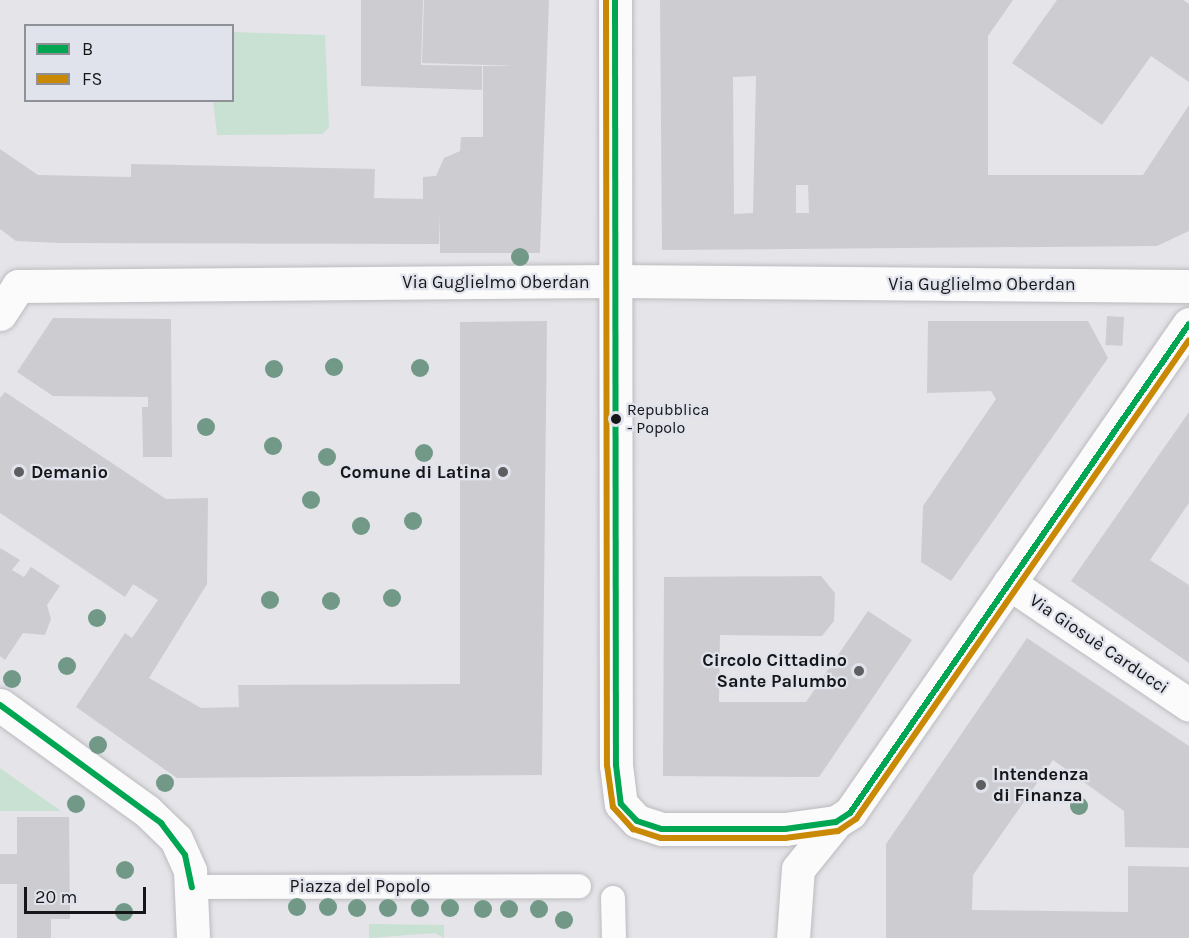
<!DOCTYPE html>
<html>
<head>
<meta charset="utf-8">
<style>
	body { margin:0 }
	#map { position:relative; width:1189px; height:938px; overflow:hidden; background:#e4e4e9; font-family:Karla,sans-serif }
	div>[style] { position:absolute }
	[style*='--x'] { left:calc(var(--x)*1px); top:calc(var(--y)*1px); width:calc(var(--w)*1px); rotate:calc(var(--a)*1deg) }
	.green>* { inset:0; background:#c8e1d2 }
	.building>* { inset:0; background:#cdcdd1; transform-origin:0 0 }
	.roads { filter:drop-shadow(0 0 2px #bbbbbf) drop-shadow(0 0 2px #bbbbbf) }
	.pedestrian>* { height:24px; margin:-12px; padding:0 12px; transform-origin:12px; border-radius:12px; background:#fbfbfc }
	.minor>* { height:33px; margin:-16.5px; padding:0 16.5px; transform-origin:16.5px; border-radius:16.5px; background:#fbfbfc }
	.bus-1>* { height:6px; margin:-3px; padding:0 3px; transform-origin:3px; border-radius:3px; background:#00a651 }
	.bus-2>* { height:6px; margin:-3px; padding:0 3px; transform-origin:3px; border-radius:3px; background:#ca8905 }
	.trees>* { width:18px; height:18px; margin:-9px; border-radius:50%; background:#729987 }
	.dots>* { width:16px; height:16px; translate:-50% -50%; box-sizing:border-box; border:3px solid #e1e3ec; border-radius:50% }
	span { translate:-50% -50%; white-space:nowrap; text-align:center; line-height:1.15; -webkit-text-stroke:4.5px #e1e3ec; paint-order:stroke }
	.bus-label { font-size:16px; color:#151618 }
	.left { translate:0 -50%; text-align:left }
	.street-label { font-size:18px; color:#151618 }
	.poi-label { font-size:18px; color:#151618; font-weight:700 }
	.right { translate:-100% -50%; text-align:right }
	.legend { position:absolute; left:24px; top:24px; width:210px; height:78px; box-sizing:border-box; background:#e1e3ec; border:2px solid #8f9197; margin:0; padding:8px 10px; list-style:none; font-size:18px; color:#151618 }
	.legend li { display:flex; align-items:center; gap:12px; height:30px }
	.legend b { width:30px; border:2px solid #8f9197 }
	.scale { position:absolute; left:24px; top:887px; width:122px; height:27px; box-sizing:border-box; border:3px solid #151618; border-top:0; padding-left:8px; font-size:18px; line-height:21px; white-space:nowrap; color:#151618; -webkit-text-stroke:4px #e1e3ec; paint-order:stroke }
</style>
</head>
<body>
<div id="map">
	<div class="green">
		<div style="clip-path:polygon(233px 32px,325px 35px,329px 127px,323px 134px,217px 135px,213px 101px,232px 100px)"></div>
		<div style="clip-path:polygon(0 768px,21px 783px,61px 811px,0 811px)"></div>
		<div style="clip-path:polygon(369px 924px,444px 925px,444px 938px,435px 933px,369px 938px)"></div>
	</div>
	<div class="building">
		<div style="clip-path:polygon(361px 0,423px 0,421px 65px,482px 66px,482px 90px,361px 86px)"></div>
		<div style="clip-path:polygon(424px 0,549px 0,540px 253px,440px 253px,440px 214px,439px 244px,59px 243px,16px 241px,0 229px,0 149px,38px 175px,131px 177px,131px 164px,375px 169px,374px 198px,423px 199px,423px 177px,436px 176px,444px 158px,460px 151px,461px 137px,483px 137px,483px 66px,514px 66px,422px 63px)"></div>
		<div style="clip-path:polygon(evenodd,660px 0,1013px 0,988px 36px,988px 175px,1143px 175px,1189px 105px,1189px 231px,1157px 246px,662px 250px,660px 0,756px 76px,753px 213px,734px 214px,733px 77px,756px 76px,660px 0,796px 185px,808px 185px,809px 213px,796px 213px,796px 185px)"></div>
		<div style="clip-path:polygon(1057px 0,1183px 0,1189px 4px,1189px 82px,1151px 56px,1102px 125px,1012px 63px)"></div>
		<div style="left:1107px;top:316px;width:17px;height:29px;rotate:3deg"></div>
		<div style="clip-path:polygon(53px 318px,171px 319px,172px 457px,143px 457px,142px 407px,148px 407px,148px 397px,53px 396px,17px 372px)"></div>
		<div style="clip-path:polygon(547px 321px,542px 775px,177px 778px,76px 707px,125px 633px,132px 638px,158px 600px,133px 584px,125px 597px,0 513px,0 398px,5px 392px,166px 499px,208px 498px,207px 584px,149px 678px,201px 708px,239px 707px,238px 685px,460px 684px,460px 322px)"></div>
		<div style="clip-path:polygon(928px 321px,1088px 321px,1108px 358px,951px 581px,921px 562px,923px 506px,996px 399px,991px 391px,927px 393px)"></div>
		<div style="clip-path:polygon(1189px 412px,1189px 503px,1150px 560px,1189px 585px,1189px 663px,1071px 581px)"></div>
		<div style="clip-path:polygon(0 548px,20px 560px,12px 570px,24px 577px,31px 567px,60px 586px,47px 605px,51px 619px,45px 635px,23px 633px,5px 660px,0 656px)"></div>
		<div style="clip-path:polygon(821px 576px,835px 593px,834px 621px,822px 636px,720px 635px,719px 702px,806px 702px,868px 611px,912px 640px,819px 777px,663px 776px,664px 577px)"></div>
		<div style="clip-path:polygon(1027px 638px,1189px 746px,1189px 848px,1125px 847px,1124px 811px,1053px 760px,973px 875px,972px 910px,1128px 912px,1128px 866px,1189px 867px,1189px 938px,886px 938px,886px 844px)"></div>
		<div style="clip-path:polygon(17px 817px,69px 817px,70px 919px,51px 919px,51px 938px,17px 938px,17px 884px,0 884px,0 854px,17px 854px)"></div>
	</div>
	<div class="roads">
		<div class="pedestrian">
			<div style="--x:192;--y:887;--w:387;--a:-0.1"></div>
			<div style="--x:613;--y:898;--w:40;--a:88.6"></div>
		</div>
		<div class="minor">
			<div style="--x:615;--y:0;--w:765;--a:89.93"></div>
			<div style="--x:616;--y:765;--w:39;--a:83"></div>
			<div style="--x:621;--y:804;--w:23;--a:47"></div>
			<div style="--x:637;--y:821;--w:26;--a:18"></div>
			<div style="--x:662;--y:829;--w:123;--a:0"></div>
			<div style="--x:785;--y:829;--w:51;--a:-7.8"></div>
			<div style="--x:836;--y:822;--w:17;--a:-33"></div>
			<div style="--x:850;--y:813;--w:595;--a:-55.27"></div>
			<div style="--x:18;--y:286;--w:597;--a:-0.48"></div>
			<div style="--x:615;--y:281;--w:574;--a:0.5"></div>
			<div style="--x:0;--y:314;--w:33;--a:-57"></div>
			<div style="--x:1009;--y:583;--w:217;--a:34.1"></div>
			<div style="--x:0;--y:705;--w:181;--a:35.8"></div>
			<div style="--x:147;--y:811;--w:40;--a:44"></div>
			<div style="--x:176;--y:839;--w:35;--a:66"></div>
			<div style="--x:190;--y:871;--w:67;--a:87.4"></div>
			<div style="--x:793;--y:938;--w:69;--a:-85.9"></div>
			<div style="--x:798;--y:869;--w:60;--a:-51"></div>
		</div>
	</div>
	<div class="bus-1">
		<div style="--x:615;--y:0;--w:765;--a:89.93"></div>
		<div style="--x:616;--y:765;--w:39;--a:83"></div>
		<div style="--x:621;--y:804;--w:23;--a:47"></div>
		<div style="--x:637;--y:821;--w:26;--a:18"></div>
		<div style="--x:662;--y:829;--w:123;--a:0"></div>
		<div style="--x:785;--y:829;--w:51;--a:-7.8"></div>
		<div style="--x:836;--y:822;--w:17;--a:-33"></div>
		<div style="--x:850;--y:813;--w:595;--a:-55.27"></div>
		<div style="--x:0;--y:705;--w:200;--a:36.2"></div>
		<div style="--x:161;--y:823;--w:40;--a:53"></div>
		<div style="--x:185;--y:855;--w:33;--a:78"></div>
	</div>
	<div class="bus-2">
		<div style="--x:606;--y:0;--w:765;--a:89.93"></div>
		<div style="--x:607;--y:765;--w:42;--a:81.9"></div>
		<div style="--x:613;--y:807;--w:30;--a:48"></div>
		<div style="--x:633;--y:829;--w:29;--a:18"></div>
		<div style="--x:661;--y:838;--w:124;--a:0"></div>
		<div style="--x:785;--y:838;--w:53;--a:-7.5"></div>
		<div style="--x:838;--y:831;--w:22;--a:-34"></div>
		<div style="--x:856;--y:819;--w:583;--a:-55.19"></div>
	</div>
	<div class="trees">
		<div style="left:520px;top:257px"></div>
		<div style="left:334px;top:367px"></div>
		<div style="left:420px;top:368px"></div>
		<div style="left:274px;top:369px"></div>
		<div style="left:206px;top:427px"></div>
		<div style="left:273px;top:446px"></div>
		<div style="left:424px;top:453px"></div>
		<div style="left:327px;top:457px"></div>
		<div style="left:311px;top:500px"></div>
		<div style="left:413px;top:521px"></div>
		<div style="left:361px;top:526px"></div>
		<div style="left:392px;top:598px"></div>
		<div style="left:270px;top:600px"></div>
		<div style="left:331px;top:601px"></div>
		<div style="left:97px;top:618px"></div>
		<div style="left:67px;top:666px"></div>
		<div style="left:12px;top:679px"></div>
		<div style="left:98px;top:745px"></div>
		<div style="left:165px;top:783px"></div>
		<div style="left:76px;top:804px"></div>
		<div style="left:1079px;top:806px"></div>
		<div style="left:125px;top:870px"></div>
		<div style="left:297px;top:907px"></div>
		<div style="left:328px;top:907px"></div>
		<div style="left:357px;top:908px"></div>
		<div style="left:388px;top:908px"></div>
		<div style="left:420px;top:908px"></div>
		<div style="left:450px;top:908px"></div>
		<div style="left:483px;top:909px"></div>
		<div style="left:509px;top:909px"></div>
		<div style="left:539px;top:909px"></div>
		<div style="left:124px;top:912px"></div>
		<div style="left:564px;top:920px"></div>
	</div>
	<div class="dots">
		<div style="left:616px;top:419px;background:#151618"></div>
		<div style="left:19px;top:472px;background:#5d5e61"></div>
		<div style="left:503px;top:472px;background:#5d5e61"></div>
		<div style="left:859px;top:671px;background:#5d5e61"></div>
		<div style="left:981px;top:785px;background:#5d5e61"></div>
	</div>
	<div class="bus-label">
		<span class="left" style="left:627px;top:419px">Repubblica<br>- Popolo</span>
	</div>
	<div class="street-label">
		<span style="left:496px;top:282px">Via Guglielmo Oberdan</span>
		<span style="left:982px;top:284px">Via Guglielmo Oberdan</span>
		<span style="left:1099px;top:644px;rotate:34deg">Via Giosuè Carducci</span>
		<span style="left:360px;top:886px">Piazza del Popolo</span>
	</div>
	<div class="poi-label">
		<span class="left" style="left:31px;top:472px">Demanio</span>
		<span class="right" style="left:491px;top:472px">Comune di Latina</span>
		<span class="right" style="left:847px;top:671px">Circolo Cittadino<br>Sante Palumbo</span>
		<span class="left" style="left:993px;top:785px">Intendenza<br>di Finanza</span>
	</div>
	<ul class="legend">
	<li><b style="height:8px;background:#00a651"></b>B</li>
	<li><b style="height:8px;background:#ca8905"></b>FS</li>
	</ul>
	<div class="scale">20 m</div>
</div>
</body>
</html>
